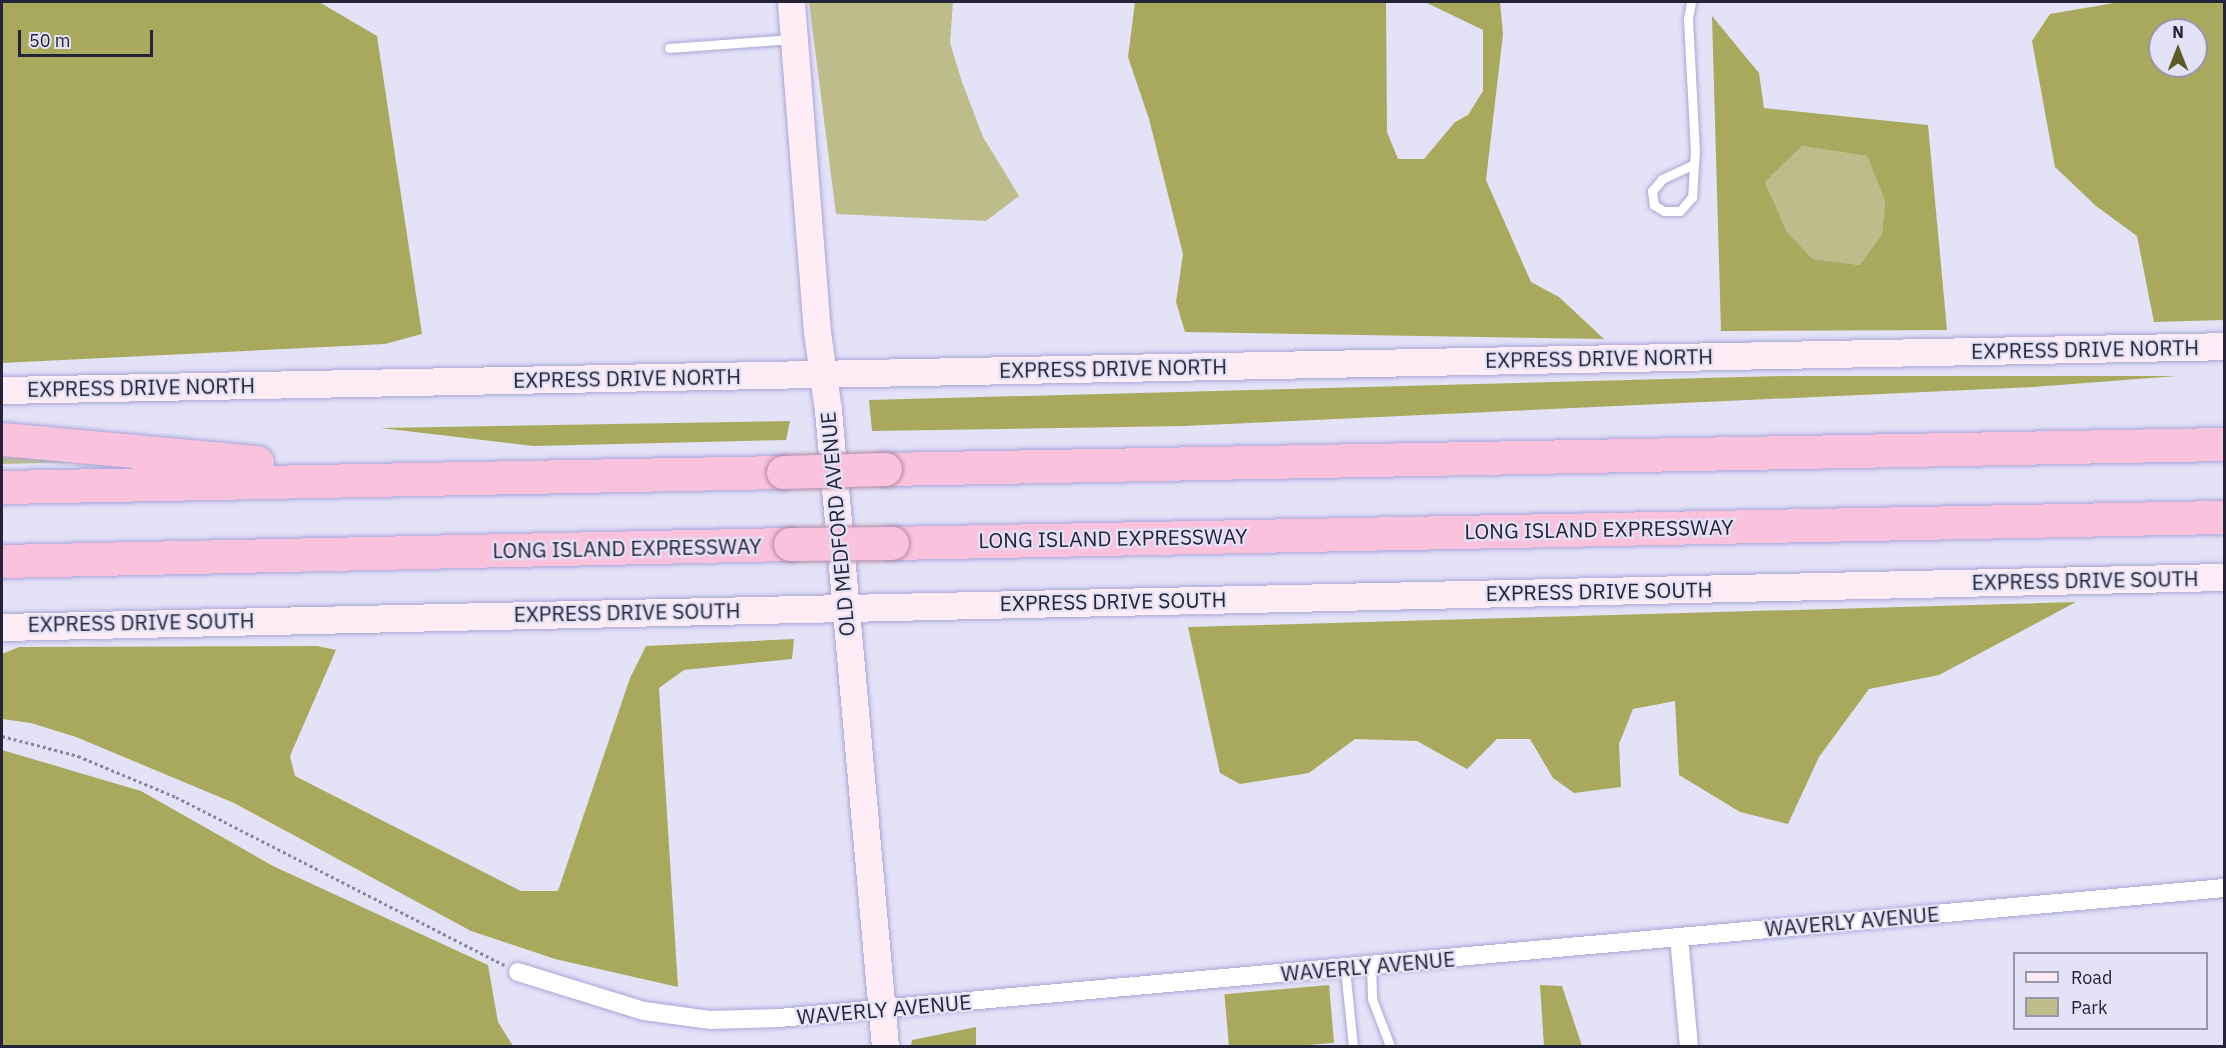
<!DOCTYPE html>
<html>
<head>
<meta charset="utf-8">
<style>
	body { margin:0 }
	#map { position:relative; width:2226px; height:1048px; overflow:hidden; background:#e3e2f7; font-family:"IBM Plex Sans",sans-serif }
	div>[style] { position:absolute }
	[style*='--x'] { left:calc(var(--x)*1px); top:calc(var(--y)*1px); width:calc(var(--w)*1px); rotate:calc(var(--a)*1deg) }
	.green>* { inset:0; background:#bcbd8b }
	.forest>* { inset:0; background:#a9a95e; transform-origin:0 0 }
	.path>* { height:3px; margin-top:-1.5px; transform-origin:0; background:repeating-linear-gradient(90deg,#87869a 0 3px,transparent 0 6px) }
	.roads { filter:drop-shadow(0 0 2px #a9a5d8) drop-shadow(0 0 2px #a9a5d8) }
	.lane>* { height:9px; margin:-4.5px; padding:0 4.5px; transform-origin:4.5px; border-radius:4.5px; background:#fff }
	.street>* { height:18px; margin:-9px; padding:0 9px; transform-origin:9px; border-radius:9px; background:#fff }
	.secondary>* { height:27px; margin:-13.5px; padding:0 13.5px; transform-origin:13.5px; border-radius:13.5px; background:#feedf5 }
	.highway>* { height:33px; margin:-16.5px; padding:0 16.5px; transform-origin:16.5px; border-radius:16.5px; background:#fac2dd }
	.bridges { filter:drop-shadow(0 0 2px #af8aa3) drop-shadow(0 0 2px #af8aa3) }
	.highway-bridge>* { height:33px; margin:-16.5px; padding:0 16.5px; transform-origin:16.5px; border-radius:16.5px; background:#fac2dd }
	span { translate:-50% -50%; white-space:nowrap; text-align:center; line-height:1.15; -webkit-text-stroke:4.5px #e3e2f7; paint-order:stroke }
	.street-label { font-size:21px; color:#252337 }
	.frame { position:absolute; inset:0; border:3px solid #252337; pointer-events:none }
	.legend { position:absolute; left:2013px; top:952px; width:195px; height:78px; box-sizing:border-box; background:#e3e2f7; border:2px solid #9796aa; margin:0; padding:8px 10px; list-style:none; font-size:18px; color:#252337 }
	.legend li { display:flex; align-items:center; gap:12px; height:30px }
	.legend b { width:30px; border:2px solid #9796aa }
	.north { position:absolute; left:2148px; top:18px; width:60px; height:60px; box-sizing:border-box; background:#e3e2f7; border:2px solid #9796aa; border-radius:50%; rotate:0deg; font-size:16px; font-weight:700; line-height:24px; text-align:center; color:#252337 }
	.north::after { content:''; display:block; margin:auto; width:21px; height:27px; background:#5c5b28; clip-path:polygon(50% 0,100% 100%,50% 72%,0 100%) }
	.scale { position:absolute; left:18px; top:30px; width:135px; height:27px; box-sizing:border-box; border:3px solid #252337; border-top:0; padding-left:8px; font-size:18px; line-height:21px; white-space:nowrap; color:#252337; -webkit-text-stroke:4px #e3e2f7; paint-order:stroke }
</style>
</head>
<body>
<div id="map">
	<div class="green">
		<div style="clip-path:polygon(809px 2px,953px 2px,950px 43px,962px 82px,983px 137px,1019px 196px,986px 221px,836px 214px)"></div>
		<div style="clip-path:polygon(1802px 146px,1867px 156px,1885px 201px,1882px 234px,1860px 265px,1813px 259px,1787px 232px,1765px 182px)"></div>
		<div style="clip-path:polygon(2px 453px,78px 462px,2px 464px)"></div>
	</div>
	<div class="forest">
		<div style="clip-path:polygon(2px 2px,319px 2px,377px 36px,422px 334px,385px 344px,2px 363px)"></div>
		<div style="clip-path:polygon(1135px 2px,1386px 2px,1387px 132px,1398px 159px,1424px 159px,1455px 122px,1468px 115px,1483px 91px,1483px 30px,1425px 2px,1500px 2px,1503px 34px,1486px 180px,1531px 282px,1559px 297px,1604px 339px,1185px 332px,1176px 302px,1183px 254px,1149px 119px,1128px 57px)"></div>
		<div style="clip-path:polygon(evenodd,2120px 2px,2224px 2px,2224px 320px,2154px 322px,2137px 236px,2096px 206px,2055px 167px,2032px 41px,2050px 14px,2120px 2px,2160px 30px,2196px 30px,2196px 66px,2160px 66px,2160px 30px)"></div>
		<div style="clip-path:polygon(evenodd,1712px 16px,1759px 73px,1764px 108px,1928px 125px,1947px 330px,1721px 331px,1712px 16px,1802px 146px,1867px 156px,1885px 201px,1882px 234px,1860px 265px,1813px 259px,1787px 232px,1765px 182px,1802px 146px)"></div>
		<div style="clip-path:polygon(1784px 376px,2177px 376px,2033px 387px,1183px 426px,872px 431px,869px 400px)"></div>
		<div style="clip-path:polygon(790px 421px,786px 440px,533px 446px,381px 428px)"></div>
		<div style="clip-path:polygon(2076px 602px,1939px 675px,1869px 689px,1819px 757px,1788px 824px,1740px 812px,1679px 775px,1675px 701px,1633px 709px,1619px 744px,1621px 787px,1574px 793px,1553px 778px,1530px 739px,1497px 739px,1467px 769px,1417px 741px,1355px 739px,1309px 773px,1240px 784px,1220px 773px,1188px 627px)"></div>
		<div style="clip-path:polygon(794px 639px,792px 659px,684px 670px,659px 688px,678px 987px,555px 959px,471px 931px,234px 803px,76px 737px,31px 723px,2px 719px,2px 654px,19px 647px,317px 646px,336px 650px,290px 756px,295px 776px,521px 891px,558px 891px,630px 678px,646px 646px)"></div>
		<div style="clip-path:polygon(2px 750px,141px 791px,273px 866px,488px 965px,498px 1022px,513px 1046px,2px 1046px)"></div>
		<div style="left:1329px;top:985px;width:58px;height:105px;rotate:85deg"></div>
		<div style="clip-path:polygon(1540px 985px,1562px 986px,1582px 1046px,1544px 1046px)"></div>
		<div style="clip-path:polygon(976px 1027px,976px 1046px,911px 1046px,912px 1040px)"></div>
	</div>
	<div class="path">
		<div style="--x:2;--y:736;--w:79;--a:14.7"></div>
		<div style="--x:78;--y:756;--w:106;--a:22.7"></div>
		<div style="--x:176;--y:797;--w:369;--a:27.1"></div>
	</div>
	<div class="roads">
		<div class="lane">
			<div style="--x:1691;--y:2;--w:17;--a:100"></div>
			<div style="--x:1688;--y:19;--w:132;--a:87"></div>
			<div style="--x:1695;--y:151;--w:13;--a:94"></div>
			<div style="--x:1694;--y:164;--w:33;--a:93"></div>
			<div style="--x:1692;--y:197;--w:18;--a:131"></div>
			<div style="--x:1680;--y:211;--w:16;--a:180"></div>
			<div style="--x:1664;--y:211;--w:12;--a:-149"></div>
			<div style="--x:1654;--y:205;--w:14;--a:-98"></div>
			<div style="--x:1652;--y:191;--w:16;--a:-50"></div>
			<div style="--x:1662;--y:179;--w:35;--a:-25"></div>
			<div style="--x:669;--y:48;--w:123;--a:-4.2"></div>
			<div style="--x:1371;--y:966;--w:33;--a:88"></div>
			<div style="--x:1372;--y:999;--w:50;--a:69"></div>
			<div style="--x:1345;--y:969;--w:77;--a:84.1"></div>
		</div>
		<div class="street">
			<div style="--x:1679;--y:937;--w:109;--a:84.8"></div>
			<div style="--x:518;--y:972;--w:132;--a:17.2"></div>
			<div style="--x:644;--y:1011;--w:68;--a:7.7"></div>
			<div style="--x:711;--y:1020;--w:68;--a:-1.7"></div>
			<div style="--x:779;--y:1018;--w:1451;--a:-5.14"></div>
		</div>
		<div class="secondary">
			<div style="--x:791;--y:2;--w:331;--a:85.5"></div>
			<div style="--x:817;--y:332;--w:79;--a:82"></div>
			<div style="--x:828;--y:410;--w:639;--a:84.88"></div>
			<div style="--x:2;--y:390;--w:2222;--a:-1.13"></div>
			<div style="--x:2;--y:627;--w:2223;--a:-1.29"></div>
		</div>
		<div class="highway">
			<div style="--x:2;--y:439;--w:256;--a:5.2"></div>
			<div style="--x:885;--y:469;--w:1339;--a:-1.07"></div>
			<div style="--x:2;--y:487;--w:781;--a:-1.1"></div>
			<div style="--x:892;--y:543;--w:1332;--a:-1.12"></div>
			<div style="--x:2;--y:561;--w:788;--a:-1.24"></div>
		</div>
	</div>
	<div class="bridges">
		<div class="highway-bridge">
			<div style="--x:783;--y:472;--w:102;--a:-1.7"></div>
			<div style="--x:790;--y:544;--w:102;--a:-0.6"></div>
		</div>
	</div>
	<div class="street-label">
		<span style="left:2085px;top:349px;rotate:-1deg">EXPRESS DRIVE NORTH</span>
		<span style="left:1599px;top:358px;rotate:-1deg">EXPRESS DRIVE NORTH</span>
		<span style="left:1113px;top:368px;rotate:-1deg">EXPRESS DRIVE NORTH</span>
		<span style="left:627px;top:378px;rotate:-1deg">EXPRESS DRIVE NORTH</span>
		<span style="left:141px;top:387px;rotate:-1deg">EXPRESS DRIVE NORTH</span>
		<span style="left:837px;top:524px;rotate:-95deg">OLD MEDFORD AVENUE</span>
		<span style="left:1599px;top:529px;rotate:-1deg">LONG ISLAND EXPRESSWAY</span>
		<span style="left:1113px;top:538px;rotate:-1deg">LONG ISLAND EXPRESSWAY</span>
		<span style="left:627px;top:548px;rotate:-1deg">LONG ISLAND EXPRESSWAY</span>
		<span style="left:2085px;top:580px;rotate:-1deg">EXPRESS DRIVE SOUTH</span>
		<span style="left:1599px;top:591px;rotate:-1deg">EXPRESS DRIVE SOUTH</span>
		<span style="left:1113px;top:601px;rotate:-1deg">EXPRESS DRIVE SOUTH</span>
		<span style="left:627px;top:612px;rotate:-1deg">EXPRESS DRIVE SOUTH</span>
		<span style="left:141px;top:622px;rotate:-1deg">EXPRESS DRIVE SOUTH</span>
		<span style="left:1852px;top:921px;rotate:-5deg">WAVERLY AVENUE</span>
		<span style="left:1368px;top:966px;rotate:-5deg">WAVERLY AVENUE</span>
		<span style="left:884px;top:1009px;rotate:-5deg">WAVERLY AVENUE</span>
	</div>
	<div class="frame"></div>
	<ul class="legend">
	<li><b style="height:8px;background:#feedf5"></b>Road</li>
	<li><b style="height:16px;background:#bcbd8b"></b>Park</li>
	</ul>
	<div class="north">N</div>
	<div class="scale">50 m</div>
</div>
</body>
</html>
